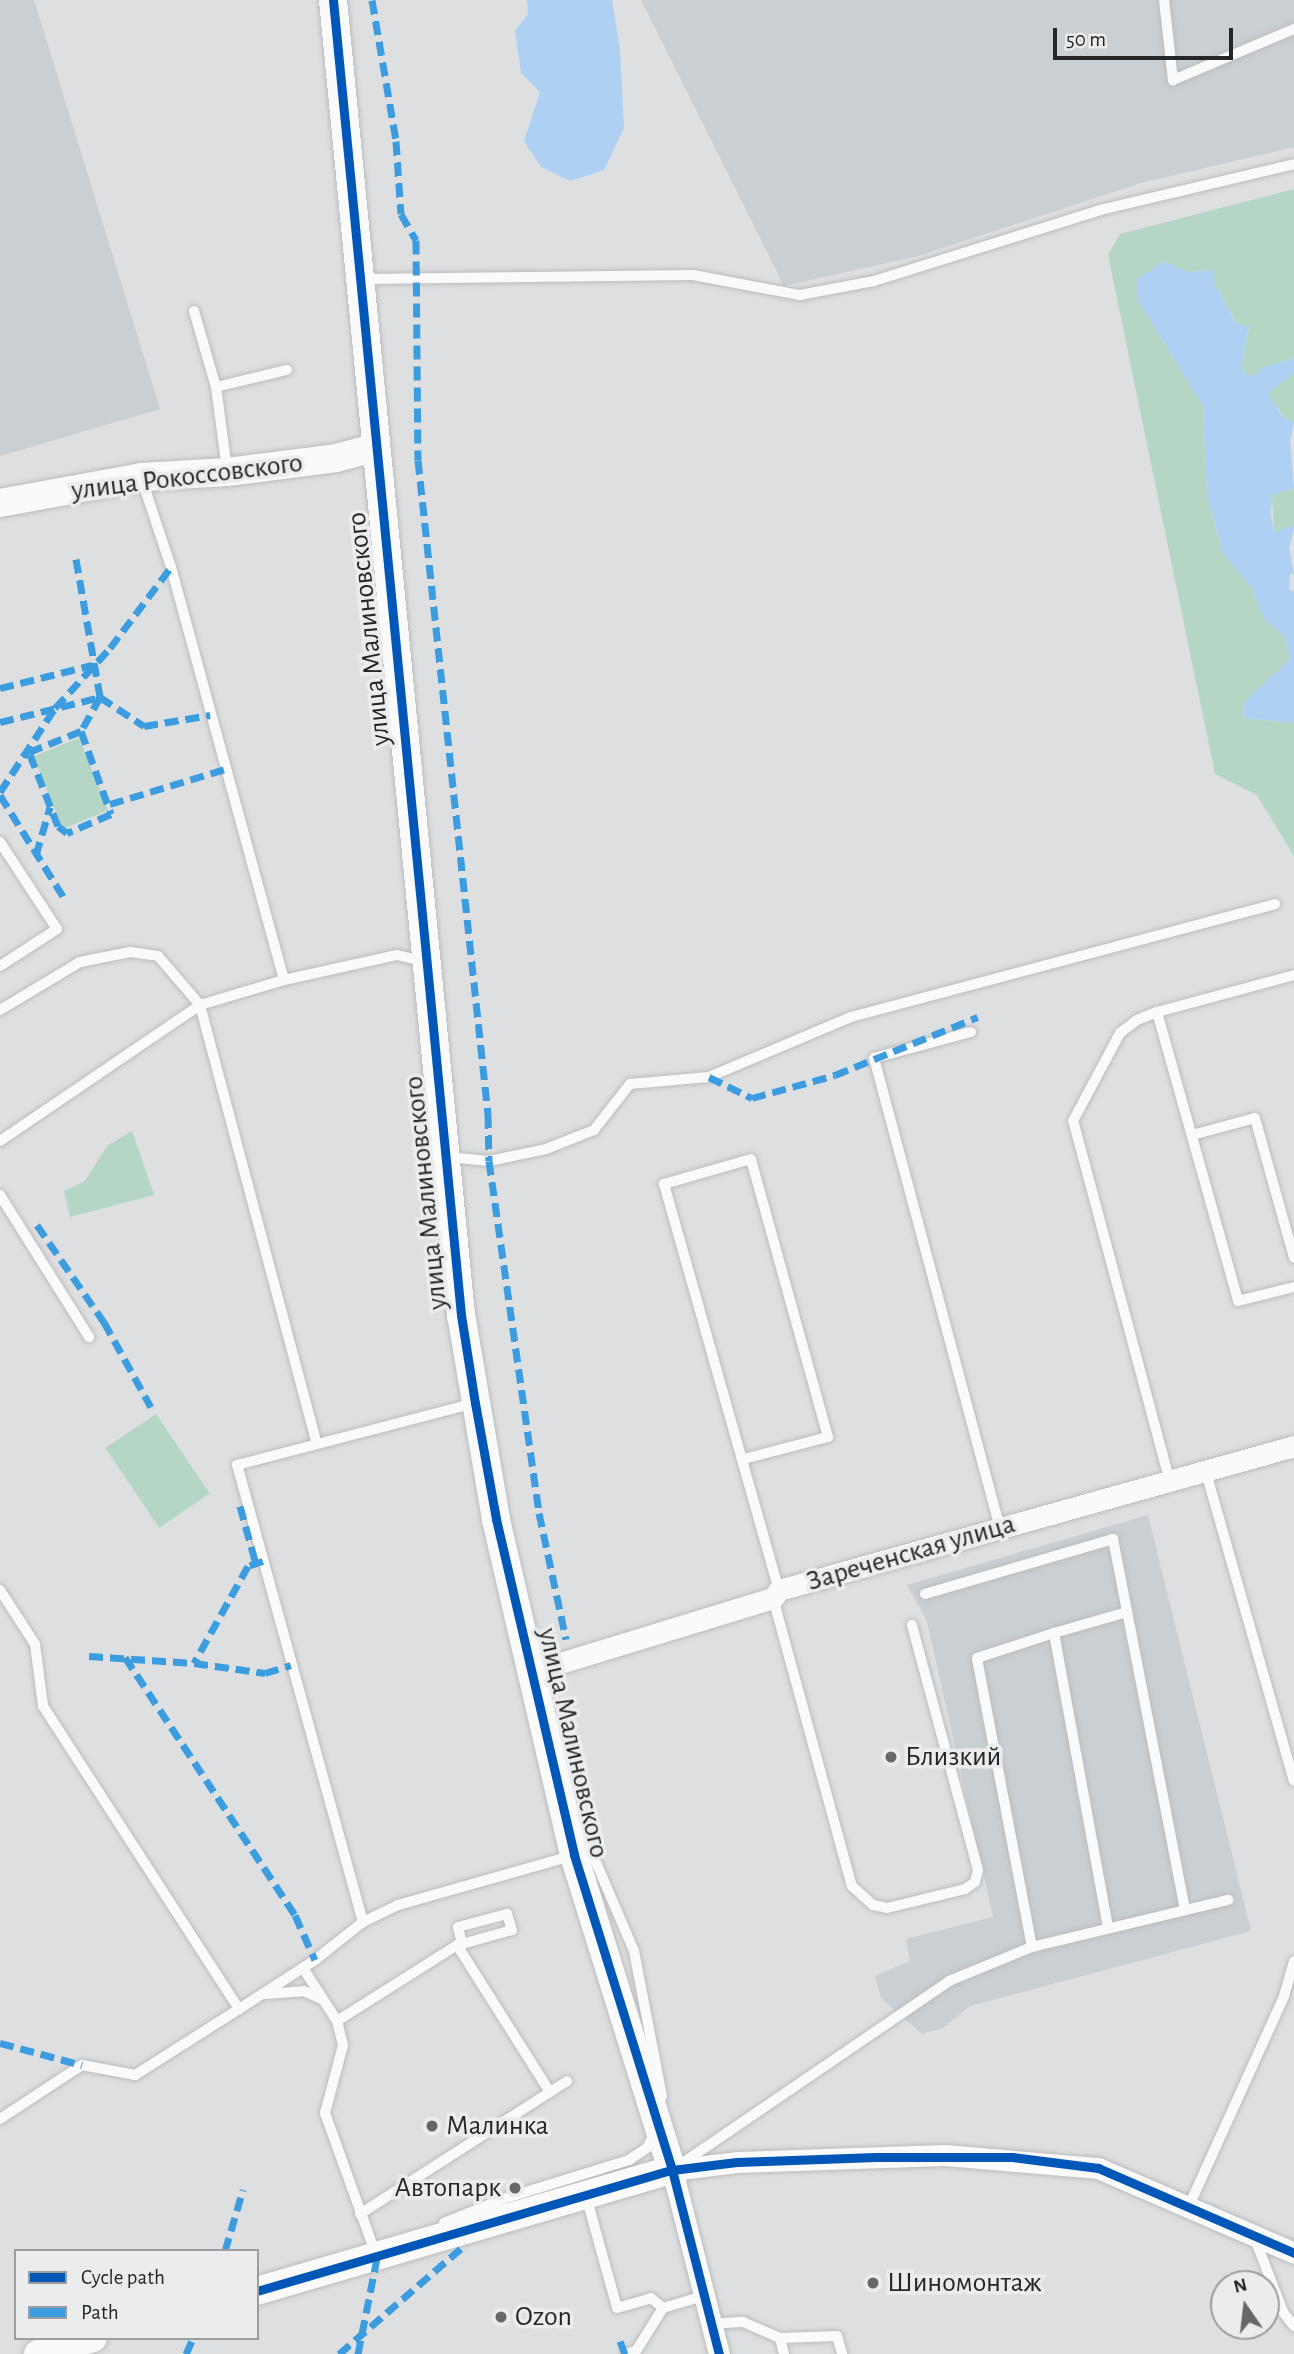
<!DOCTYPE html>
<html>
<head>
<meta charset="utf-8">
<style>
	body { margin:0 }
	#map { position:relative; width:1294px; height:2354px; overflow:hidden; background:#dedfe0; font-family:"Alegreya Sans",sans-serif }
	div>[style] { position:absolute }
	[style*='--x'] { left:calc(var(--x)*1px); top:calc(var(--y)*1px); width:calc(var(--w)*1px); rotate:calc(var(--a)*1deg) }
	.built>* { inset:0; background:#cacfd3 }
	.green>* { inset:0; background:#b5d6c5; transform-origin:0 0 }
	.water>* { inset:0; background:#aed0f2 }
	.roads { filter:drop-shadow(0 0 2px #bbbcbd) drop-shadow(0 0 2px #bbbcbd) }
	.lane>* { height:10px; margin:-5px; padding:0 5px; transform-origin:5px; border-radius:5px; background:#fafafa }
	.street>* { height:21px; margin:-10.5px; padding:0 10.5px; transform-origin:10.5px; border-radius:10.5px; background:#fafafa }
	.secondary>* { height:28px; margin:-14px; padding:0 14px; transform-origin:14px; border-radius:14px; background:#fafafa }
	.quiet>* { height:7px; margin-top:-3.5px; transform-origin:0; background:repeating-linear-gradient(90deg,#3c9ce0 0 14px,transparent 0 21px) }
	.cycleway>* { height:9px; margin:-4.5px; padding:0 4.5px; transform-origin:4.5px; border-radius:4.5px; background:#0057b8 }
	.dots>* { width:19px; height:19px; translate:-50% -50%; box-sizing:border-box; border:4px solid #eaecee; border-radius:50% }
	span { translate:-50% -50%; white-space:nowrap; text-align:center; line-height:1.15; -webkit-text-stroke:7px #eaecee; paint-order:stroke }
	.street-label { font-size:28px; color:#252627 }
	.poi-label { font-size:28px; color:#252627 }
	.left { translate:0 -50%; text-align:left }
	.right { translate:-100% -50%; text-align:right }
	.legend { position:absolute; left:14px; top:2249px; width:245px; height:91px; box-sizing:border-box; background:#eaecee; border:2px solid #9b9d9e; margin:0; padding:9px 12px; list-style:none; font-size:21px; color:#252627 }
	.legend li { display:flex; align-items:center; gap:14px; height:35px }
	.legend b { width:35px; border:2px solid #9b9d9e }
	.north { position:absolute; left:1210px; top:2270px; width:70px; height:70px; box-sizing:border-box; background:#eaecee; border:2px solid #9b9d9e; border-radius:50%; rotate:346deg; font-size:19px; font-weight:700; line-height:28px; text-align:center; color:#252627 }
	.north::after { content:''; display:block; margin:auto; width:24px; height:32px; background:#666768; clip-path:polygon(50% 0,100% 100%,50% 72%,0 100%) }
	.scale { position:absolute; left:1053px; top:28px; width:180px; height:32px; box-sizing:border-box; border:4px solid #252627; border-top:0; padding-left:9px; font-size:21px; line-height:24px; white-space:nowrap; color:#252627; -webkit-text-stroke:5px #eaecee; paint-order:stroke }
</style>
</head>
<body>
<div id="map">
	<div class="built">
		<div style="clip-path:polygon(0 0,34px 0,160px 409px,0 456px)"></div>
		<div style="clip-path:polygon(641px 0,1294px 0,1294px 147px,1141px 183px,918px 256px,784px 286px)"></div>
		<div style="clip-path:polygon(1148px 1515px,1251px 1931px,970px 2006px,943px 2028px,922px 2034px,881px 1998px,875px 1976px,910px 1961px,906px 1939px,993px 1917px,927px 1621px,907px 1585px)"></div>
	</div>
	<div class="green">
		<div style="clip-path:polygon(1294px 189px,1294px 358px,1260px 368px,1255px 376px,1244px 374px,1242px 361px,1249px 328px,1237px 324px,1213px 281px,1213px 270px,1187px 272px,1164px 261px,1137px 279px,1137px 299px,1203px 406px,1207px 495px,1223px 554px,1251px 587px,1265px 620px,1284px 636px,1290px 659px,1245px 701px,1243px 718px,1294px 723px,1294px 856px,1257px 795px,1215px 774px,1108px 255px,1120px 234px)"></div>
		<div style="clip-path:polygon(1294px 373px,1294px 423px,1282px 415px,1267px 393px)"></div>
		<div style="clip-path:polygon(1294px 488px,1294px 530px,1293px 526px,1274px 533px,1272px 495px)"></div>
		<div style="left:79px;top:738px;width:78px;height:49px;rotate:68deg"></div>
		<div style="clip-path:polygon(132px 1131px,154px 1195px,70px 1217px,64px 1191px,85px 1181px,107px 1146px)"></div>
		<div style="left:156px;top:1414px;width:96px;height:61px;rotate:56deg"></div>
	</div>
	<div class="water">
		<div style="clip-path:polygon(527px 0,612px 0,620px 49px,624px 128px,604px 170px,570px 181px,541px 167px,524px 141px,540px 92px,521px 73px,515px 31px,528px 14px)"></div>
		<div style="clip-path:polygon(1164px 261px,1187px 272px,1213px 270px,1213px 281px,1236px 323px,1249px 327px,1242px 361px,1244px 374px,1255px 376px,1260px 368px,1294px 358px,1294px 373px,1268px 393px,1281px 415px,1294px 423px,1290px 441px,1294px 488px,1272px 495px,1271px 516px,1274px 532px,1293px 525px,1294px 530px,1289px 548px,1294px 575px,1290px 573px,1289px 589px,1294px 592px,1294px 723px,1243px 718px,1245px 701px,1290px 659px,1284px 636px,1265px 620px,1251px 587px,1223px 554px,1207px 495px,1203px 406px,1137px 299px,1137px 279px)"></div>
	</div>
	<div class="roads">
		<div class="lane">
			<div style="--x:1164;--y:0;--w:81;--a:83.6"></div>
			<div style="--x:1173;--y:80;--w:131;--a:-22.9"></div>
			<div style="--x:363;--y:279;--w:330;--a:-0.7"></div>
			<div style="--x:693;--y:275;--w:109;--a:10.6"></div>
			<div style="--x:800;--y:295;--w:75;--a:-10.7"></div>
			<div style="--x:874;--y:281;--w:237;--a:-17.4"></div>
			<div style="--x:1100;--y:210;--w:199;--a:-13.3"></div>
			<div style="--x:194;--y:311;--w:79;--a:73.9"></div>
			<div style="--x:216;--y:387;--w:83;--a:82.4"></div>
			<div style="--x:216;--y:387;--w:73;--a:-13.5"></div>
			<div style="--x:142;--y:480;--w:92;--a:71.6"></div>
			<div style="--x:171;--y:567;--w:428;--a:74.7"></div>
			<div style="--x:0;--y:842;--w:104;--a:56.8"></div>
			<div style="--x:57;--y:929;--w:68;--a:147"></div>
			<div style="--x:0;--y:1010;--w:93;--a:-31"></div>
			<div style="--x:80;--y:962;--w:51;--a:-11.3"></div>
			<div style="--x:130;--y:952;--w:28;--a:8"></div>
			<div style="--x:158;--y:956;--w:65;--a:49.4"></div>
			<div style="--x:200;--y:1005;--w:454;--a:75.1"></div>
			<div style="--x:1157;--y:1012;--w:142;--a:-15.1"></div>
			<div style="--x:971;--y:1032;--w:100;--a:165"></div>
			<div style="--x:874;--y:1058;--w:487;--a:75"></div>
			<div style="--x:1192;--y:1135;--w:65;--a:-15.1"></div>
			<div style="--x:1255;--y:1118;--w:145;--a:74.4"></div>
			<div style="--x:0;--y:1141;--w:242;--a:-34.2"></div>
			<div style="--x:200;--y:1005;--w:88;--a:-16.6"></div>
			<div style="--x:284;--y:980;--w:116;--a:-12.5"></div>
			<div style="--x:397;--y:955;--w:28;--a:13"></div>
			<div style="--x:448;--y:1157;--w:41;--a:5.6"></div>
			<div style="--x:489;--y:1161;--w:58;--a:-11.9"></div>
			<div style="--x:546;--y:1149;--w:52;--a:-21.6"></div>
			<div style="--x:594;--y:1130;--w:58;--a:-52"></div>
			<div style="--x:630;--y:1084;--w:79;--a:-5.1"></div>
			<div style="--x:709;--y:1077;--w:154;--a:-22.9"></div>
			<div style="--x:851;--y:1017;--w:439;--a:-14.9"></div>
			<div style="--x:0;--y:1195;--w:168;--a:57.9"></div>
			<div style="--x:744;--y:1459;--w:87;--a:-14.7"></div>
			<div style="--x:828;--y:1437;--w:288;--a:-105.5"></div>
			<div style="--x:751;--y:1159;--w:91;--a:164"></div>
			<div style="--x:664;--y:1184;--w:422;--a:74.2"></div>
			<div style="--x:1205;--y:1469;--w:324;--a:74.1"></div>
			<div style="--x:1170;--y:1482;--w:374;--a:-105"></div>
			<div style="--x:1073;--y:1121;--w:100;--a:-61.9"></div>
			<div style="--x:1120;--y:1033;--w:21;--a:-37"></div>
			<div style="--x:1137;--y:1020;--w:22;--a:-22"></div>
			<div style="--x:1157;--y:1012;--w:300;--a:74.3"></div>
			<div style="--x:1238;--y:1301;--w:58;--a:-14"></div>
			<div style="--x:0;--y:1590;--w:64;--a:57.1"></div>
			<div style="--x:35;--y:1644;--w:63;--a:82.6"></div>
			<div style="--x:43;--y:1706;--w:361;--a:57.1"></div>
			<div style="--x:239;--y:2009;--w:123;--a:147.6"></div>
			<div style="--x:135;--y:2075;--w:54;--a:-169.3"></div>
			<div style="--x:82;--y:2065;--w:98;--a:146.6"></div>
			<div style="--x:925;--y:1594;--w:196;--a:-16.3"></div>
			<div style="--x:1113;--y:1539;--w:378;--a:79"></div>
			<div style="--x:773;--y:1598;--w:299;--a:74.7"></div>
			<div style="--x:852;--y:1886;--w:28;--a:42"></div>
			<div style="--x:873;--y:1905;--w:14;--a:12"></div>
			<div style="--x:887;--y:1908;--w:80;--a:-13.7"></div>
			<div style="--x:965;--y:1889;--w:12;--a:-35"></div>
			<div style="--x:975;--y:1882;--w:12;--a:-76"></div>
			<div style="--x:978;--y:1870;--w:254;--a:-105.1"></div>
			<div style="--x:1054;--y:1633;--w:76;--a:-16"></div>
			<div style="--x:577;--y:1818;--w:145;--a:66.8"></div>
			<div style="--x:634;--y:1951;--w:148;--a:79.1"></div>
			<div style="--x:363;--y:1922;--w:474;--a:-105.4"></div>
			<div style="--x:237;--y:1465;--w:246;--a:-14.6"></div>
			<div style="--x:462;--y:1944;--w:17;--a:-103"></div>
			<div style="--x:458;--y:1927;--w:51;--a:-14.9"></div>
			<div style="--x:507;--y:1914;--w:17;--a:73"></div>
			<div style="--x:512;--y:1930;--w:52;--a:164.4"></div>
			<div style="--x:462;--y:1944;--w:5;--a:169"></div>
			<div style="--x:457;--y:1945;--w:174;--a:57.7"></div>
			<div style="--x:1032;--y:1947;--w:294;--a:-100.8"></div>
			<div style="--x:977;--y:1658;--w:81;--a:-18"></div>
			<div style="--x:1054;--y:1633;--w:299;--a:79.6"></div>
			<div style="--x:303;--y:1968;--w:63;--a:57.3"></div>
			<div style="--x:337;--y:2021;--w:25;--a:76"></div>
			<div style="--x:343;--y:2045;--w:70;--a:104.8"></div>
			<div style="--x:325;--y:2113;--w:151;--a:70.2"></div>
			<div style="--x:265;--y:1994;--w:39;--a:-4"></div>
			<div style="--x:304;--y:1991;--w:21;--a:25"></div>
			<div style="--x:239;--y:2009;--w:90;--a:-32.8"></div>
			<div style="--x:315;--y:1960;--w:61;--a:-38.4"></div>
			<div style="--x:363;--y:1922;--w:39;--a:-26"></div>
			<div style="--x:398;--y:1905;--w:180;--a:-15.8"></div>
			<div style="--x:337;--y:2021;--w:142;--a:-32.3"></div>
			<div style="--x:681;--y:2164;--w:325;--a:-34.3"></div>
			<div style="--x:949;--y:1981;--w:90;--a:-22.3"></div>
			<div style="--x:1032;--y:1947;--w:202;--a:-13.5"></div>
			<div style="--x:586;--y:2196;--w:116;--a:74.5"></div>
			<div style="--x:617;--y:2308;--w:35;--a:-16"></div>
			<div style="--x:651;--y:2298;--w:16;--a:40"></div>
			<div style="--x:1188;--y:2208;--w:233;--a:-65.6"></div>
			<div style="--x:1284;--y:1996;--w:36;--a:-74"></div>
			<div style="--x:360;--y:2214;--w:246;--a:-32.7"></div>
			<div style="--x:444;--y:2223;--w:64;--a:-22.1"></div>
			<div style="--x:503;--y:2199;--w:132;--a:-17.2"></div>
			<div style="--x:629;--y:2160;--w:22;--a:-34"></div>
			<div style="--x:647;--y:2148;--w:18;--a:-63"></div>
			<div style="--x:1255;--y:2239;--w:78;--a:69"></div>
			<div style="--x:1283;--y:2312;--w:18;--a:52"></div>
			<div style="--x:711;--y:2324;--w:32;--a:-4"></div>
			<div style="--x:743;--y:2322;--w:40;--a:23.4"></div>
			<div style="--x:780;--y:2338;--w:57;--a:-2"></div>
			<div style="--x:837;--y:2336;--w:19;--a:74"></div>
			<div style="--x:780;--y:2338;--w:16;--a:76"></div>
			<div style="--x:626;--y:2354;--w:10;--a:-17"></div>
			<div style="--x:636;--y:2351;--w:51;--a:-57.9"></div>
			<div style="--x:663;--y:2308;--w:42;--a:-16.7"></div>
		</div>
		<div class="street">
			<div style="--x:534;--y:1671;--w:250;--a:-17"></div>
			<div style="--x:773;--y:1598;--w:10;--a:-53"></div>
			<div style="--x:779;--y:1590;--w:535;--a:-15.62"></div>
			<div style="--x:719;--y:2354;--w:190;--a:-104.3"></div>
			<div style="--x:672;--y:2170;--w:65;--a:-7"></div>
			<div style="--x:737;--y:2162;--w:208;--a:-1.9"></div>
			<div style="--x:945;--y:2155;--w:154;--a:4.9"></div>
			<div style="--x:1098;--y:2168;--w:214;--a:23.4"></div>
		</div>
		<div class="secondary">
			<div style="--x:0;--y:503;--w:143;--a:-10.4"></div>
			<div style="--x:141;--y:477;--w:86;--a:-3.3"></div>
			<div style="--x:227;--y:472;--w:110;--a:-7.3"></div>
			<div style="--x:336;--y:458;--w:39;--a:-15"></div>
			<div style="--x:257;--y:2291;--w:432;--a:-16.3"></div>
			<div style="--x:672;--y:2170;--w:330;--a:-107.3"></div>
			<div style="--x:574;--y:1855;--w:345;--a:-103.1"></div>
			<div style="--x:496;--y:1519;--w:207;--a:-99.7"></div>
			<div style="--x:461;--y:1315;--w:1321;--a:-95.56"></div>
			<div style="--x:38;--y:2354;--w:57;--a:-16.2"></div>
		</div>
	</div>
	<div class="quiet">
		<div style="--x:372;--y:0;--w:143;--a:80.3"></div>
		<div style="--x:396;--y:141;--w:73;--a:86.1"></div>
		<div style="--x:401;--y:214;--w:30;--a:60"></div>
		<div style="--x:416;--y:240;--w:220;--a:89.5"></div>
		<div style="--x:418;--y:460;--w:658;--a:83.89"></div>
		<div style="--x:488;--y:1114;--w:47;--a:88.8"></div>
		<div style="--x:489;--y:1161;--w:356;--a:81.9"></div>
		<div style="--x:539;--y:1513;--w:129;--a:77.9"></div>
		<div style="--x:76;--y:559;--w:140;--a:80.1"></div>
		<div style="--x:100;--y:697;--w:39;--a:119"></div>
		<div style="--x:81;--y:731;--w:88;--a:70.1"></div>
		<div style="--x:111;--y:814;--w:48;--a:156.6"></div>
		<div style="--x:67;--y:833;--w:11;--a:-142"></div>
		<div style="--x:58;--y:826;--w:79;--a:-111.4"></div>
		<div style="--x:29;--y:752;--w:56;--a:-22"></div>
		<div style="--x:0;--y:688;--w:95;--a:-14"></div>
		<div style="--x:0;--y:722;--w:103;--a:-14"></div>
		<div style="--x:100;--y:697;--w:53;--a:33.4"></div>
		<div style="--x:144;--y:726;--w:67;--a:-9.5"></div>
		<div style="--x:0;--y:792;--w:100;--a:-56.8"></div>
		<div style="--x:55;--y:708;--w:81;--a:-47.5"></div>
		<div style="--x:110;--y:648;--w:101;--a:-53"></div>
		<div style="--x:0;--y:795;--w:125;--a:58.1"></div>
		<div style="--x:110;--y:804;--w:120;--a:-16.9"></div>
		<div style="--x:36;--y:855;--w:50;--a:-73.7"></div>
		<div style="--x:709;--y:1077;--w:48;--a:26"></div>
		<div style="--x:752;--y:1098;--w:86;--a:-15.5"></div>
		<div style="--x:835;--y:1075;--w:154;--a:-22.1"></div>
		<div style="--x:37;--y:1225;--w:118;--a:55.4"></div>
		<div style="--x:104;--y:1322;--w:97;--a:61.1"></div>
		<div style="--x:240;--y:1506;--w:60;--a:74.6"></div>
		<div style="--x:263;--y:1561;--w:16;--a:162"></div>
		<div style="--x:248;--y:1566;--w:111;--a:119.1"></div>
		<div style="--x:194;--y:1663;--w:72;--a:8"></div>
		<div style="--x:265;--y:1673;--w:27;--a:-17"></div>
		<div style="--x:89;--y:1656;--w:105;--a:3.8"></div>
		<div style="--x:125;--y:1657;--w:309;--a:56.6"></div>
		<div style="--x:295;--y:1915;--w:49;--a:66"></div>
		<div style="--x:0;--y:2043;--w:85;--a:15"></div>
		<div style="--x:225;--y:2251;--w:64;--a:-73.6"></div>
		<div style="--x:620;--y:2341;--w:14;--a:69"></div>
		<div style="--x:186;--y:2354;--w:17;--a:-66"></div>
		<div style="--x:339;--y:2354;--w:168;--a:-40.9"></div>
		<div style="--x:358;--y:2354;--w:98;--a:-78.8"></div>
	</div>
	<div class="cycleway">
		<div style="--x:333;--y:0;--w:1321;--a:84.44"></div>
		<div style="--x:461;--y:1315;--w:89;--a:81"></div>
		<div style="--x:475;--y:1403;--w:118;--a:79.7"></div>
		<div style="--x:496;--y:1519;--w:345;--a:76.9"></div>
		<div style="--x:574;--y:1855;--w:330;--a:72.7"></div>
		<div style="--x:672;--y:2170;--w:190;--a:75.7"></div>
		<div style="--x:257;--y:2291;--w:432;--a:-16.3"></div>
		<div style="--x:672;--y:2170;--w:65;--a:-7"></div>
		<div style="--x:737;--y:2162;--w:139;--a:-2.1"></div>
		<div style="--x:876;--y:2157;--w:136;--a:0"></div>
		<div style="--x:1012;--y:2157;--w:87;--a:7.3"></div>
		<div style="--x:1098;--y:2168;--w:214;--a:23.4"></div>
	</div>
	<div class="dots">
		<div style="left:891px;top:1757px;background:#666768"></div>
		<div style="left:432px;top:2126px;background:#666768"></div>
		<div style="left:515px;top:2188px;background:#666768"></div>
		<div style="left:873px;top:2283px;background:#666768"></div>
		<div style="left:501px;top:2317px;background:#666768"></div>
	</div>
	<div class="street-label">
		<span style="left:187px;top:477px;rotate:-7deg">улица Рокоссовского</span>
		<span style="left:369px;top:629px;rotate:-96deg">улица Малиновского</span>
		<span style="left:426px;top:1193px;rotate:-96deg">улица Малиновского</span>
		<span style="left:911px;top:1553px;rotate:-16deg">Зареченская улица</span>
		<span style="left:573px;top:1743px;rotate:77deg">улица Малиновского</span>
	</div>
	<div class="poi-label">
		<span class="left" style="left:905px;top:1757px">Близкий</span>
		<span class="left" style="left:446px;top:2126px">Малинка</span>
		<span class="right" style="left:501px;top:2188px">Автопарк</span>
		<span class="left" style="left:887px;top:2283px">Шиномонтаж</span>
		<span class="left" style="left:515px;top:2317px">Ozon</span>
	</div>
	<ul class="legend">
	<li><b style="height:9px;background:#0057b8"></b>Cycle path</li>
	<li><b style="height:9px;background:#3c9ce0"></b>Path</li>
	</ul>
	<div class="north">N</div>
	<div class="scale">50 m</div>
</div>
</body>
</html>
